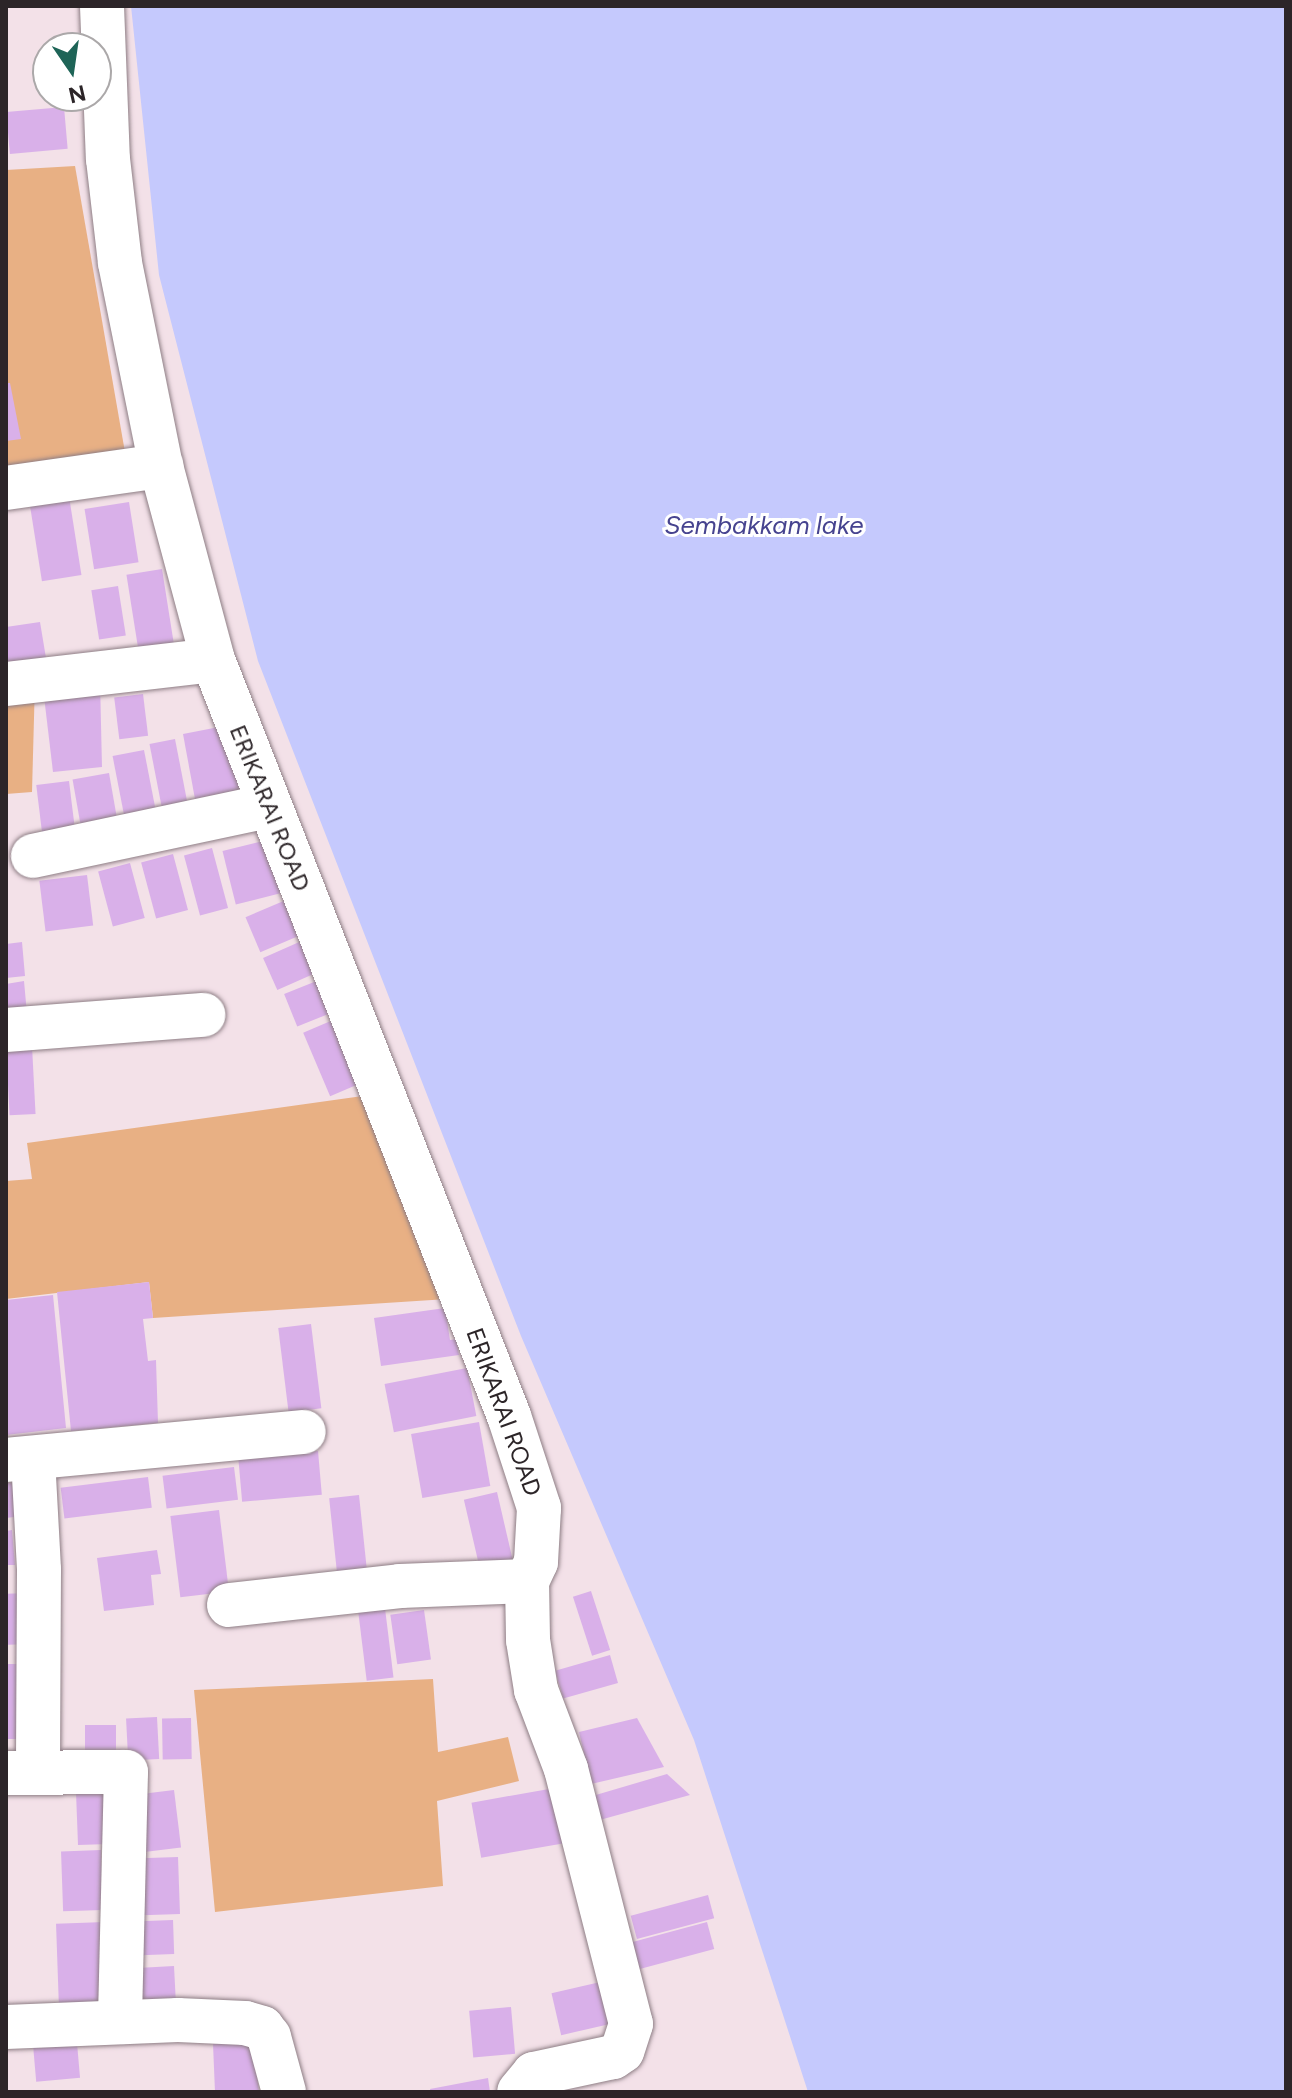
<!DOCTYPE html>
<html>
<head>
<meta charset="utf-8">
<style>
	body { margin:0 }
	#map { position:relative; width:1292px; height:2098px; overflow:hidden; background:#f3e1e8; font-family:Figtree,sans-serif }
	div>[style] { position:absolute }
	[style*='--x'] { left:calc(var(--x)*1px); top:calc(var(--y)*1px); width:calc(var(--w)*1px); rotate:calc(var(--a)*1deg) }
	.green>* { inset:0; background:#e8b084 }
	.water>* { inset:0; background:#c5c9fd }
	.building>* { inset:0; background:#d9b0e9; transform-origin:0 0 }
	.roads { filter:drop-shadow(0 0 2px #8e7e85) drop-shadow(0 0 2px #8e7e85) }
	.minor>* { height:44px; margin:-22px; padding:0 22px; transform-origin:22px; border-radius:22px; background:#fff }
	span { translate:-50% -50%; white-space:nowrap; text-align:center; line-height:1.15; -webkit-text-stroke:6px #fff; paint-order:stroke }
	.street-label { font-size:24px; color:#2c2528 }
	.water-label { font-size:26px; color:#46438f; font-style:italic }
	.frame { position:absolute; inset:0; border:8px solid #2c2528; pointer-events:none }
	.north { position:absolute; left:32px; top:32px; width:80px; height:80px; box-sizing:border-box; background:#fff; border:2px solid #aba8a9; border-radius:50%; rotate:167deg; font-size:22px; font-weight:700; line-height:32px; text-align:center; color:#2c2528 }
	.north::after { content:''; display:block; margin:auto; width:28px; height:36px; background:#1e6457; clip-path:polygon(50% 0,100% 100%,50% 72%,0 100%) }
</style>
</head>
<body>
<div id="map">
	<div class="green">
		<div style="clip-path:polygon(75px 166px,126px 458px,6px 482px,6px 170px)"></div>
		<div style="clip-path:polygon(35px 681px,32px 792px,6px 794px,6px 686px)"></div>
		<div style="clip-path:polygon(384px 1093px,463px 1298px,153px 1318px,149px 1282px,6px 1299px,6px 1181px,32px 1179px,27px 1143px)"></div>
		<div style="clip-path:polygon(433px 1679px,438px 1752px,508px 1737px,519px 1781px,437px 1801px,443px 1886px,215px 1912px,194px 1690px)"></div>
	</div>
	<div class="water">
		<div style="clip-path:polygon(131px 6px,1286px 6px,1286px 2092px,808px 2092px,694px 1740px,521px 1336px,258px 661px,159px 275px)"></div>
	</div>
	<div class="building">
		<div style="left:64px;top:107px;width:42px;height:58px;rotate:85deg"></div>
		<div style="clip-path:polygon(6px 383px,10px 383px,21px 439px,6px 441px)"></div>
		<div style="left:68px;top:490px;width:86px;height:40px;rotate:81deg"></div>
		<div style="left:129px;top:502px;width:61px;height:45px;rotate:81deg"></div>
		<div style="left:162px;top:569px;width:83px;height:36px;rotate:81deg"></div>
		<div style="left:118px;top:586px;width:50px;height:27px;rotate:81deg"></div>
		<div style="clip-path:polygon(40px 622px,47px 664px,6px 670px,6px 627px)"></div>
		<div style="clip-path:polygon(100px 681px,102px 767px,53px 772px,43px 688px)"></div>
		<div style="left:143px;top:694px;width:42px;height:29px;rotate:83deg"></div>
		<div style="clip-path:polygon(219px 727px,243px 789px,195px 799px,183px 734px)"></div>
		<div style="left:175px;top:739px;width:71px;height:26px;rotate:79deg"></div>
		<div style="left:144px;top:750px;width:69px;height:32px;rotate:79deg"></div>
		<div style="left:109px;top:773px;width:51px;height:37px;rotate:80deg"></div>
		<div style="left:69px;top:781px;width:52px;height:33px;rotate:83deg"></div>
		<div style="left:271px;top:839px;width:55px;height:50px;rotate:76deg"></div>
		<div style="left:212px;top:848px;width:62px;height:29px;rotate:75deg"></div>
		<div style="left:173px;top:854px;width:58px;height:33px;rotate:75deg"></div>
		<div style="left:130px;top:863px;width:57px;height:33px;rotate:75deg"></div>
		<div style="left:87px;top:875px;width:51px;height:48px;rotate:83deg"></div>
		<div style="left:286px;top:900px;width:38px;height:44px;rotate:67deg"></div>
		<div style="left:306px;top:939px;width:35px;height:47px;rotate:66deg"></div>
		<div style="clip-path:polygon(22px 942px,25px 976px,6px 978px,6px 944px)"></div>
		<div style="left:324px;top:978px;width:35px;height:43px;rotate:68deg"></div>
		<div style="clip-path:polygon(24px 981px,27px 1014px,6px 1017px,6px 984px)"></div>
		<div style="left:340px;top:1017px;width:69px;height:40px;rotate:67deg"></div>
		<div style="left:32px;top:1046px;width:68px;height:26px;rotate:87deg"></div>
		<div style="clip-path:polygon(149px 1282px,153px 1318px,143px 1319px,148px 1361px,156px 1360px,158px 1423px,71px 1431px,57px 1292px)"></div>
		<div style="clip-path:polygon(53px 1295px,66px 1428px,6px 1435px,6px 1300px)"></div>
		<div style="clip-path:polygon(445px 1308px,450px 1340px,456px 1339px,459px 1355px,381px 1366px,374px 1318px)"></div>
		<div style="left:311px;top:1324px;width:85px;height:33px;rotate:83deg"></div>
		<div style="left:467px;top:1368px;width:49px;height:84px;rotate:79deg"></div>
		<div style="left:479px;top:1422px;width:65px;height:69px;rotate:80deg"></div>
		<div style="left:318px;top:1451px;width:44px;height:80px;rotate:85deg"></div>
		<div style="left:234px;top:1467px;width:33px;height:72px;rotate:83deg"></div>
		<div style="left:148px;top:1477px;width:31px;height:88px;rotate:83deg"></div>
		<div style="clip-path:polygon(6px 1483px,27px 1484px,14px 1517px,6px 1518px)"></div>
		<div style="left:497px;top:1492px;width:70px;height:34px;rotate:77deg"></div>
		<div style="left:359px;top:1495px;width:76px;height:30px;rotate:84deg"></div>
		<div style="left:219px;top:1510px;width:82px;height:49px;rotate:83deg"></div>
		<div style="clip-path:polygon(12px 1530px,15px 1565px,6px 1565px,6px 1531px)"></div>
		<div style="clip-path:polygon(157px 1550px,161px 1574px,151px 1575px,154px 1605px,104px 1611px,97px 1558px)"></div>
		<div style="left:591px;top:1591px;width:62px;height:19px;rotate:72deg"></div>
		<div style="left:31px;top:1593px;width:51px;height:25px;rotate:88deg"></div>
		<div style="left:384px;top:1600px;width:78px;height:27px;rotate:83deg"></div>
		<div style="left:424px;top:1610px;width:50px;height:34px;rotate:82deg"></div>
		<div style="left:610px;top:1655px;width:29px;height:57px;rotate:74deg"></div>
		<div style="left:6px;top:1664px;width:21px;height:75px"></div>
		<div style="left:157px;top:1717px;width:42px;height:31px;rotate:87deg"></div>
		<div style="left:191px;top:1718px;width:41px;height:29px;rotate:89deg"></div>
		<div style="clip-path:polygon(637px 1718px,664px 1767px,591px 1784px,579px 1732px)"></div>
		<div style="left:85px;top:1725px;width:31px;height:40px"></div>
		<div style="clip-path:polygon(667px 1774px,690px 1795px,596px 1821px,589px 1797px)"></div>
		<div style="left:566px;top:1786px;width:56px;height:96px;rotate:80deg"></div>
		<div style="clip-path:polygon(120px 1790px,109px 1844px,78px 1845px,76px 1792px)"></div>
		<div style="left:174px;top:1790px;width:58px;height:41px;rotate:83deg"></div>
		<div style="left:101px;top:1850px;width:60px;height:40px;rotate:88deg"></div>
		<div style="left:178px;top:1857px;width:57px;height:45px;rotate:88deg"></div>
		<div style="left:708px;top:1895px;width:24px;height:80px;rotate:75deg"></div>
		<div style="left:173px;top:1920px;width:34px;height:40px;rotate:88deg"></div>
		<div style="left:105px;top:1922px;width:81px;height:49px;rotate:88deg"></div>
		<div style="left:707px;top:1922px;width:28px;height:78px;rotate:75deg"></div>
		<div style="left:174px;top:1966px;width:40px;height:41px;rotate:87deg"></div>
		<div style="left:609px;top:1980px;width:43px;height:59px;rotate:77deg"></div>
		<div style="left:511px;top:2007px;width:47px;height:42px;rotate:85deg"></div>
		<div style="clip-path:polygon(253px 2041px,259px 2092px,215px 2092px,213px 2044px)"></div>
		<div style="left:77px;top:2043px;width:35px;height:44px;rotate:85deg"></div>
		<div style="clip-path:polygon(488px 2078px,490px 2092px,431px 2092px,430px 2089px)"></div>
	</div>
	<div class="roads">
		<div class="minor">
			<div style="--x:102;--y:6;--w:153;--a:87.8"></div>
			<div style="--x:108;--y:159;--w:105;--a:83.4"></div>
			<div style="--x:120;--y:263;--w:207;--a:78.6"></div>
			<div style="--x:161;--y:466;--w:201;--a:75"></div>
			<div style="--x:213;--y:660;--w:812;--a:68.62"></div>
			<div style="--x:509;--y:1416;--w:97;--a:71.9"></div>
			<div style="--x:539;--y:1508;--w:54;--a:93.2"></div>
			<div style="--x:536;--y:1562;--w:21;--a:115"></div>
			<div style="--x:527;--y:1581;--w:59;--a:89"></div>
			<div style="--x:528;--y:1640;--w:51;--a:80.9"></div>
			<div style="--x:536;--y:1690;--w:85;--a:69.2"></div>
			<div style="--x:566;--y:1769;--w:263;--a:75.7"></div>
			<div style="--x:631;--y:2024;--w:28;--a:108"></div>
			<div style="--x:622;--y:2051;--w:11;--a:146"></div>
			<div style="--x:613;--y:2057;--w:81;--a:167.9"></div>
			<div style="--x:534;--y:2074;--w:23;--a:130"></div>
			<div style="--x:6;--y:488;--w:157;--a:-8.1"></div>
			<div style="--x:6;--y:684;--w:208;--a:-6.6"></div>
			<div style="--x:33;--y:856;--w:240;--a:-12"></div>
			<div style="--x:6;--y:1030;--w:198;--a:-4.4"></div>
			<div style="--x:33;--y:1458;--w:112;--a:86.9"></div>
			<div style="--x:39;--y:1570;--w:202;--a:90.3"></div>
			<div style="--x:6;--y:1460;--w:299;--a:-5.4"></div>
			<div style="--x:229;--y:1605;--w:172;--a:-6.3"></div>
			<div style="--x:400;--y:1586;--w:127;--a:-2.3"></div>
			<div style="--x:6;--y:1773;--w:120;--a:-0.5"></div>
			<div style="--x:126;--y:1772;--w:250;--a:91.4"></div>
			<div style="--x:6;--y:2027;--w:172;--a:-2.3"></div>
			<div style="--x:178;--y:2020;--w:67;--a:2.6"></div>
			<div style="--x:245;--y:2023;--w:18;--a:16"></div>
			<div style="--x:262;--y:2028;--w:11;--a:52"></div>
			<div style="--x:269;--y:2037;--w:57;--a:74.7"></div>
		</div>
	</div>
	<div class="street-label">
		<span style="left:270px;top:808px;rotate:68deg">ERIKARAI ROAD</span>
		<span style="left:504px;top:1412px;rotate:70deg">ERIKARAI ROAD</span>
	</div>
	<div class="water-label">
		<span style="left:764px;top:526px">Sembakkam lake</span>
	</div>
	<div class="frame"></div>
	<div class="north">N</div>
</div>
</body>
</html>
